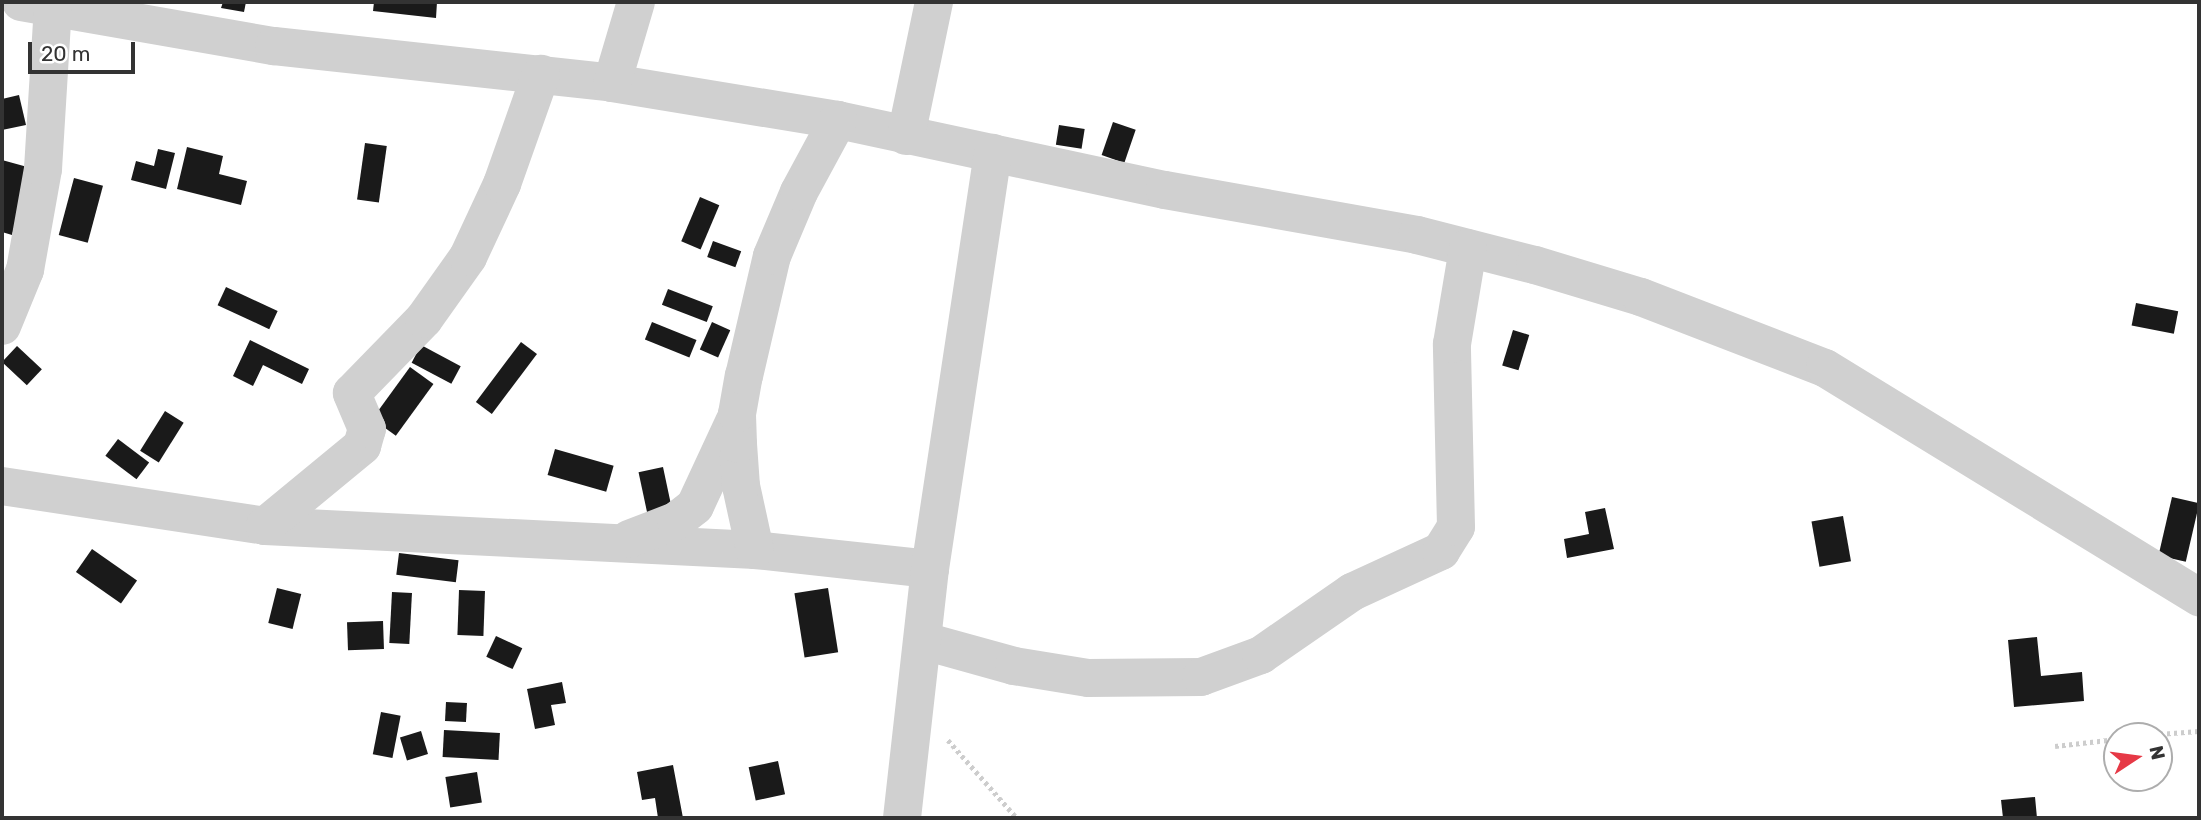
<!DOCTYPE html>
<html>
<head>
<meta charset="utf-8">
<style>
	body { margin:0 }
	#map { position:relative; width:2201px; height:820px; overflow:hidden; background:#fff; font-family:Rubik,sans-serif }
	div>[style] { position:absolute }
	[style*='--x'] { left:calc(var(--x)*1px); top:calc(var(--y)*1px); width:calc(var(--w)*1px); rotate:calc(var(--a)*1deg) }
	.building>* { inset:0; background:#1a1a1a; transform-origin:0 0 }
	.path>* { height:4.5px; margin-top:-2.25px; transform-origin:0; background:repeating-linear-gradient(90deg,#cdcdcd 0 3.5px,transparent 0 7px) }
	.minor>* { height:38px; margin:-19px; padding:0 19px; transform-origin:19px; border-radius:19px; background:#d0d0d0 }
	span { translate:-50% -50%; white-space:nowrap; text-align:center; line-height:1.15; -webkit-text-stroke:7px #fff; paint-order:stroke }
	.frame { position:absolute; inset:0; border:4px solid #333; pointer-events:none }
	.north { position:absolute; left:2103px; top:722px; width:70px; height:70px; box-sizing:border-box; background:#fff; border:2px solid #adadad; border-radius:50%; rotate:77deg; font-size:19px; font-weight:700; line-height:28px; text-align:center; color:#333 }
	.north::after { content:''; display:block; margin:auto; width:24px; height:32px; background:#e63946; clip-path:polygon(50% 0,100% 100%,50% 72%,0 100%) }
	.scale { position:absolute; left:28px; top:42px; width:107px; height:32px; box-sizing:border-box; border:4px solid #333; border-top:0; padding-left:9px; font-size:21px; line-height:24px; white-space:nowrap; color:#333; -webkit-text-stroke:5px #fff; paint-order:stroke }
</style>
</head>
<body>
<div id="map">
	<div class="building">
		<div style="clip-path:polygon(223px 2px,246px 2px,244px 12px,221px 8px)"></div>
		<div style="clip-path:polygon(374px 2px,437px 2px,436px 18px,373px 11px)"></div>
		<div style="clip-path:polygon(19px 95px,26px 125px,2px 130px,2px 99px)"></div>
		<div style="left:1113px;top:122px;width:24px;height:35px;rotate:19deg"></div>
		<div style="left:1059px;top:125px;width:26px;height:20px;rotate:9deg"></div>
		<div style="left:365px;top:143px;width:22px;height:57px;rotate:8deg"></div>
		<div style="clip-path:polygon(187px 147px,223px 156px,219px 174px,247px 181px,241px 205px,177px 189px)"></div>
		<div style="clip-path:polygon(158px 149px,175px 153px,166px 189px,131px 180px,136px 161px,154px 166px)"></div>
		<div style="clip-path:polygon(2px 160px,31px 168px,12px 235px,2px 232px)"></div>
		<div style="left:74px;top:178px;width:30px;height:59px;rotate:15deg"></div>
		<div style="left:700px;top:197px;width:21px;height:48px;rotate:23deg"></div>
		<div style="left:713px;top:241px;width:30px;height:17px;rotate:20deg"></div>
		<div style="left:226px;top:287px;width:57px;height:20px;rotate:25deg"></div>
		<div style="left:668px;top:289px;width:48px;height:17px;rotate:21deg"></div>
		<div style="left:2136px;top:303px;width:43px;height:23px;rotate:11deg"></div>
		<div style="left:652px;top:322px;width:48px;height:19px;rotate:22deg"></div>
		<div style="left:712px;top:322px;width:20px;height:30px;rotate:24deg"></div>
		<div style="left:1513px;top:330px;width:17px;height:37px;rotate:17deg"></div>
		<div style="clip-path:polygon(250px 340px,309px 369px,302px 384px,263px 365px,253px 386px,233px 376px)"></div>
		<div style="left:521px;top:342px;width:20px;height:75px;rotate:37deg"></div>
		<div style="left:421px;top:345px;width:45px;height:20px;rotate:28deg"></div>
		<div style="left:17px;top:346px;width:34px;height:22px;rotate:43deg"></div>
		<div style="left:410px;top:367px;width:29px;height:64px;rotate:36deg"></div>
		<div style="left:165px;top:411px;width:22px;height:47px;rotate:32deg"></div>
		<div style="left:118px;top:439px;width:39px;height:21px;rotate:37deg"></div>
		<div style="left:555px;top:449px;width:61px;height:27px;rotate:16deg"></div>
		<div style="left:663px;top:467px;width:44px;height:25px;rotate:78deg"></div>
		<div style="left:2172px;top:497px;width:28px;height:60px;rotate:13deg"></div>
		<div style="clip-path:polygon(1605px 508px,1614px 549px,1567px 558px,1564px 539px,1589px 534px,1585px 512px)"></div>
		<div style="left:1843px;top:516px;width:46px;height:32px;rotate:80deg"></div>
		<div style="left:92px;top:549px;width:55px;height:28px;rotate:35deg"></div>
		<div style="left:399px;top:553px;width:60px;height:22px;rotate:7deg"></div>
		<div style="left:277px;top:588px;width:25px;height:36px;rotate:14deg"></div>
		<div style="left:828px;top:588px;width:65px;height:34px;rotate:81deg"></div>
		<div style="left:459px;top:590px;width:26px;height:45px;rotate:2deg"></div>
		<div style="left:392px;top:592px;width:20px;height:51px;rotate:3deg"></div>
		<div style="left:383px;top:621px;width:28px;height:36px;rotate:88deg"></div>
		<div style="left:496px;top:636px;width:29px;height:23px;rotate:25deg"></div>
		<div style="clip-path:polygon(2037px 637px,2041px 676px,2082px 672px,2084px 701px,2014px 707px,2008px 640px)"></div>
		<div style="clip-path:polygon(562px 682px,566px 703px,551px 705px,555px 725px,535px 729px,527px 689px)"></div>
		<div style="left:446px;top:702px;width:21px;height:19px;rotate:3deg"></div>
		<div style="left:381px;top:712px;width:20px;height:43px;rotate:11deg"></div>
		<div style="left:444px;top:730px;width:56px;height:27px;rotate:3deg"></div>
		<div style="left:421px;top:731px;width:24px;height:22px;rotate:73deg"></div>
		<div style="left:778px;top:761px;width:34px;height:30px;rotate:78deg"></div>
		<div style="clip-path:polygon(673px 765px,683px 818px,658px 818px,655px 798px,642px 800px,637px 772px)"></div>
		<div style="left:477px;top:772px;width:31px;height:32px;rotate:81deg"></div>
		<div style="clip-path:polygon(2035px 797px,2037px 818px,2003px 818px,2001px 800px)"></div>
	</div>
	<div class="path">
		<div style="--x:2132;--y:736;--w:67;--a:-4.3"></div>
		<div style="--x:948;--y:740;--w:104;--a:48.5"></div>
		<div style="--x:2055;--y:746;--w:62;--a:-6.4"></div>
	</div>
	<div class="minor">
		<div style="--x:21;--y:2;--w:257;--a:9.9"></div>
		<div style="--x:274;--y:46;--w:340;--a:6.2"></div>
		<div style="--x:612;--y:83;--w:229;--a:9.3"></div>
		<div style="--x:838;--y:120;--w:334;--a:12.1"></div>
		<div style="--x:1165;--y:190;--w:256;--a:10.1"></div>
		<div style="--x:1417;--y:235;--w:122;--a:14.3"></div>
		<div style="--x:1535;--y:265;--w:111;--a:16.8"></div>
		<div style="--x:1641;--y:297;--w:197;--a:21.1"></div>
		<div style="--x:1825;--y:368;--w:439;--a:31.5"></div>
		<div style="--x:612;--y:83;--w:84;--a:-73.5"></div>
		<div style="--x:906;--y:136;--w:137;--a:-78.2"></div>
		<div style="--x:2;--y:326;--w:61;--a:-67.7"></div>
		<div style="--x:25;--y:270;--w:103;--a:-79.9"></div>
		<div style="--x:43;--y:169;--w:162;--a:-86.5"></div>
		<div style="--x:2;--y:486;--w:266;--a:8.6"></div>
		<div style="--x:265;--y:526;--w:491;--a:2.8"></div>
		<div style="--x:755;--y:550;--w:176;--a:6.2"></div>
		<div style="--x:265;--y:526;--w:126;--a:-39.5"></div>
		<div style="--x:362;--y:446;--w:18;--a:-74"></div>
		<div style="--x:367;--y:429;--w:39;--a:-113"></div>
		<div style="--x:352;--y:393;--w:103;--a:-45.8"></div>
		<div style="--x:424;--y:319;--w:76;--a:-54.6"></div>
		<div style="--x:468;--y:257;--w:81;--a:-65"></div>
		<div style="--x:502;--y:184;--w:117;--a:-70.5"></div>
		<div style="--x:629;--y:539;--w:50;--a:-21"></div>
		<div style="--x:676;--y:521;--w:24;--a:-38"></div>
		<div style="--x:695;--y:506;--w:93;--a:-65.1"></div>
		<div style="--x:755;--y:550;--w:66;--a:-102.3"></div>
		<div style="--x:741;--y:486;--w:42;--a:-94.1"></div>
		<div style="--x:738;--y:444;--w:30;--a:-92"></div>
		<div style="--x:737;--y:414;--w:39;--a:-80"></div>
		<div style="--x:744;--y:376;--w:123;--a:-76.9"></div>
		<div style="--x:772;--y:256;--w:69;--a:-67.1"></div>
		<div style="--x:799;--y:192;--w:82;--a:-61.6"></div>
		<div style="--x:924;--y:641;--w:93;--a:15.5"></div>
		<div style="--x:1014;--y:666;--w:75;--a:9.2"></div>
		<div style="--x:1088;--y:678;--w:113;--a:-0.5"></div>
		<div style="--x:1201;--y:677;--w:64;--a:-20.1"></div>
		<div style="--x:1261;--y:655;--w:111;--a:-34.7"></div>
		<div style="--x:1352;--y:592;--w:98;--a:-24.7"></div>
		<div style="--x:1441;--y:551;--w:28;--a:-58"></div>
		<div style="--x:1456;--y:527;--w:183;--a:-91.3"></div>
		<div style="--x:1452;--y:344;--w:97;--a:-80.5"></div>
		<div style="--x:902;--y:818;--w:251;--a:-83.6"></div>
		<div style="--x:930;--y:569;--w:421;--a:-81.4"></div>
	</div>
	<div class="frame"></div>
	<div class="north">N</div>
	<div class="scale">20 m</div>
</div>
</body>
</html>
